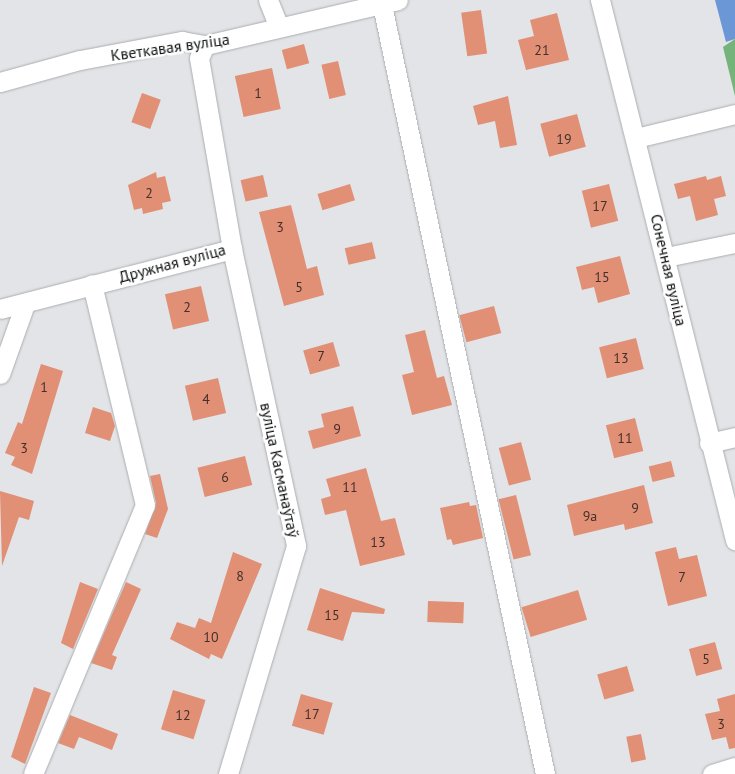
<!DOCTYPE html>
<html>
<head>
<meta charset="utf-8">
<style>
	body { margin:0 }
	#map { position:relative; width:735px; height:774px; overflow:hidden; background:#e2e4e7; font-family:"PT Sans",sans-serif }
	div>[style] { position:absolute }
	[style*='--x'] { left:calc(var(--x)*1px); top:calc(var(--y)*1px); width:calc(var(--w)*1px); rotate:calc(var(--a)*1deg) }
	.forest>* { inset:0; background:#74b379 }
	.water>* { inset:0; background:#6c97d6 }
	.building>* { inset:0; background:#e18f75; transform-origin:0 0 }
	.roads { filter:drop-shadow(0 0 1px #abadb0) drop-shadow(0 0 1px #abadb0) }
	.minor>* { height:19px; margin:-9.5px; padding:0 9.5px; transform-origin:9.5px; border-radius:9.5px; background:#fff }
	span { translate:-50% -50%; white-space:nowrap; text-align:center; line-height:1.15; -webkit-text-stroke:5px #fff; paint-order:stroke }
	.number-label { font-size:14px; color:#44302a }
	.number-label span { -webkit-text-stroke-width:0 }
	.street-label { font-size:16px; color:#0f1011 }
</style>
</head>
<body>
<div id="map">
	<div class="forest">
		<div style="clip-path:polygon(735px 39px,735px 96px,723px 47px)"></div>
	</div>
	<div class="water">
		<div style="clip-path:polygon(715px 0,735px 0,735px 39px,726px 42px)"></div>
	</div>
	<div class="building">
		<div style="left:481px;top:10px;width:44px;height:20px;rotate:82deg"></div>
		<div style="clip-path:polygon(557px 13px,569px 60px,526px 70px,518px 40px,534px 36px,530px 20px)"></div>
		<div style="left:304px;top:44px;width:20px;height:23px;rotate:75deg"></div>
		<div style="left:338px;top:61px;width:35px;height:17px;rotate:77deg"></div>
		<div style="left:272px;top:68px;width:42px;height:38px;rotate:78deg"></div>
		<div style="left:142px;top:93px;width:20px;height:31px;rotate:20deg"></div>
		<div style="clip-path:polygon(508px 96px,517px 145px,500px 148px,495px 121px,478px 125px,473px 106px)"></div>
		<div style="left:577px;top:114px;width:34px;height:38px;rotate:75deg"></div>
		<div style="clip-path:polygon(156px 172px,157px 178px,165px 176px,171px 201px,162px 203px,163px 209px,143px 214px,142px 208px,134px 210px,128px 185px)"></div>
		<div style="left:263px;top:175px;width:22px;height:23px;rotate:77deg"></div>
		<div style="clip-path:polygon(706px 176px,707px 180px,721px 176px,726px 196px,714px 199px,718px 215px,696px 221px,690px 196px,678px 199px,674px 184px)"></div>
		<div style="left:350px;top:184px;width:17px;height:34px;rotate:73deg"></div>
		<div style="left:609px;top:184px;width:38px;height:28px;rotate:76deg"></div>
		<div style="clip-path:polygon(291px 205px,307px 269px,317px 266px,324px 295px,284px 306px,259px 212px)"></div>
		<div style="left:372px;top:242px;width:17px;height:28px;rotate:77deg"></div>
		<div style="clip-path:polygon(620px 256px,630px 294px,598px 303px,594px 287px,582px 290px,576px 267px)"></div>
		<div style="left:201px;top:286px;width:36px;height:37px;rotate:77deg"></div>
		<div style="left:494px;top:306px;width:28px;height:36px;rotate:75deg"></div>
		<div style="clip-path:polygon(425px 330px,437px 378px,444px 376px,452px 405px,412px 415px,402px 375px,414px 372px,405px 335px)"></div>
		<div style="left:636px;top:338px;width:32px;height:38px;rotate:76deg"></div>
		<div style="left:333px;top:342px;width:25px;height:31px;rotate:74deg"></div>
		<div style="clip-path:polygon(41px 364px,63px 371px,32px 474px,11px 465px,15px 457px,5px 453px,18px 422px,22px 424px)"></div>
		<div style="left:218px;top:378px;width:36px;height:34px;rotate:77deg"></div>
		<div style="clip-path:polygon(353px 406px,361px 436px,313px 449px,308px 431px,324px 427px,321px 414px)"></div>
		<div style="clip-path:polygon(93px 407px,111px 413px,115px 426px,110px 441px,85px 433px)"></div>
		<div style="left:635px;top:418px;width:34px;height:30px;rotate:76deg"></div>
		<div style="left:521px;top:442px;width:39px;height:23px;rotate:75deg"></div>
		<div style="left:245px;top:456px;width:30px;height:49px;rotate:76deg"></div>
		<div style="left:671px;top:461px;width:16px;height:23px;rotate:76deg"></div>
		<div style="clip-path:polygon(366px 468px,381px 521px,395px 518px,405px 555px,360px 566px,346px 510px,325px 515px,321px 499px,331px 496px,326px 479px)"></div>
		<div style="clip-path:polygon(160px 474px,168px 509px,157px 538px,145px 534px,156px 503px,150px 476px)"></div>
		<div style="clip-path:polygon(644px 485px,653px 523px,625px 530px,624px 524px,574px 536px,567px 505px)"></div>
		<div style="clip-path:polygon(0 491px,34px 501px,29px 520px,19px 517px,2px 566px)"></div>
		<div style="left:516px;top:495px;width:62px;height:18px;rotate:76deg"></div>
		<div style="clip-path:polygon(469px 502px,470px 506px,476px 505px,483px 538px,453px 545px,451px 539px,447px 540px,440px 508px)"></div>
		<div style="clip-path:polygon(676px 547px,679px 559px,697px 555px,707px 596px,668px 606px,655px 552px)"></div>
		<div style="clip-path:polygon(233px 552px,262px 564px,222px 659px,211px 654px,209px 659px,170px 639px,177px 622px,195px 628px,199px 618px,211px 623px)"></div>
		<div style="clip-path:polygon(80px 582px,98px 589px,73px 649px,61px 643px)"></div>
		<div style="clip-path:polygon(126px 582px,141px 589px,112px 655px,117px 657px,112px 670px,91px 663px)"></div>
		<div style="clip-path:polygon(320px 588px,385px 609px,384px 614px,352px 612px,343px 641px,307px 630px)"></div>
		<div style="left:578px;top:590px;width:31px;height:59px;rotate:73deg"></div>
		<div style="left:428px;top:601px;width:36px;height:21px;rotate:2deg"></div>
		<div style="left:715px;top:642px;width:28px;height:27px;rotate:75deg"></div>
		<div style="left:627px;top:666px;width:26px;height:31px;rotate:74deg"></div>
		<div style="clip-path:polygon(34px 687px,51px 693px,25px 764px,11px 757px)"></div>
		<div style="left:173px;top:690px;width:34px;height:41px;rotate:17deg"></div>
		<div style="left:301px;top:694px;width:33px;height:33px;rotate:16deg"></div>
		<div style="clip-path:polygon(735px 694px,735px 748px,729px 749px,726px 737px,712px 740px,705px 714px,720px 711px,717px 699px)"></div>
		<div style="clip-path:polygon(70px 715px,118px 734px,112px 750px,79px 737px,74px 749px,58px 743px)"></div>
		<div style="left:641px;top:734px;width:26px;height:15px;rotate:79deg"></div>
	</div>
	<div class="roads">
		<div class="minor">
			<div style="--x:268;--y:0;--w:29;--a:68"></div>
			<div style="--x:600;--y:0;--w:557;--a:75.96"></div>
			<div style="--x:382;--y:5;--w:786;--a:78.03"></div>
			<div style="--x:205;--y:45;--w:14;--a:115"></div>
			<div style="--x:199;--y:58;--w:194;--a:80.2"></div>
			<div style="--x:232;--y:249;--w:304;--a:77.8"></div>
			<div style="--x:296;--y:546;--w:238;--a:106.6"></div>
			<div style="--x:0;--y:82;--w:83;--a:-15.4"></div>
			<div style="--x:80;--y:60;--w:104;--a:-10.6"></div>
			<div style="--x:182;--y:41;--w:23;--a:10"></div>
			<div style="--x:205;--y:45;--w:198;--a:-13.1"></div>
			<div style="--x:636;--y:138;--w:102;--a:-13.6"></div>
			<div style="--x:666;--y:257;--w:70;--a:-11.5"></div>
			<div style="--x:0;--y:309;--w:240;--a:-14.5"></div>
			<div style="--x:0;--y:374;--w:74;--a:-70.3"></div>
			<div style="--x:709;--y:443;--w:27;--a:-13"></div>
			<div style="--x:33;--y:774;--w:291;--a:-67.4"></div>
			<div style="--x:145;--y:505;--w:227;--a:-103.5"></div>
			<div style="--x:712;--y:774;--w:24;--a:-17"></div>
		</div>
	</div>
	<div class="number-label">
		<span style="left:542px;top:50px">21</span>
		<span style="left:258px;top:93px">1</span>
		<span style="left:564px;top:139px">19</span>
		<span style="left:149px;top:193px">2</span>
		<span style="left:600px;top:206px">17</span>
		<span style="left:280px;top:227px">3</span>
		<span style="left:602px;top:277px">15</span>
		<span style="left:299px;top:287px">5</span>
		<span style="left:187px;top:307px">2</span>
		<span style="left:321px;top:356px">7</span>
		<span style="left:621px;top:358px">13</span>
		<span style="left:44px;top:387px">1</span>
		<span style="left:206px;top:399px">4</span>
		<span style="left:337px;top:429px">9</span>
		<span style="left:625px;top:438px">11</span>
		<span style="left:24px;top:448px">3</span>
		<span style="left:225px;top:477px">6</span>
		<span style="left:350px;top:487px">11</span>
		<span style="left:635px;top:508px">9</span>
		<span style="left:590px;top:516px">9а</span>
		<span style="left:378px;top:542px">13</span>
		<span style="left:240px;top:576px">8</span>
		<span style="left:682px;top:577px">7</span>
		<span style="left:332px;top:615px">15</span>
		<span style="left:211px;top:637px">10</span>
		<span style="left:706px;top:659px">5</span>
		<span style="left:312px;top:714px">17</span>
		<span style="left:183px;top:715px">12</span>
		<span style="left:721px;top:724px">3</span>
	</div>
	<div class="street-label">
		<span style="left:170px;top:47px;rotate:-8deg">Кветкавая вуліца</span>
		<span style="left:172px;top:263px;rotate:-15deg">Дружная вуліца</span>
		<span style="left:669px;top:270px;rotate:77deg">Сонечная вуліца</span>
		<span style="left:280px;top:470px;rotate:78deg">вуліца Касманаўтаў</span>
	</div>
</div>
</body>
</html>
